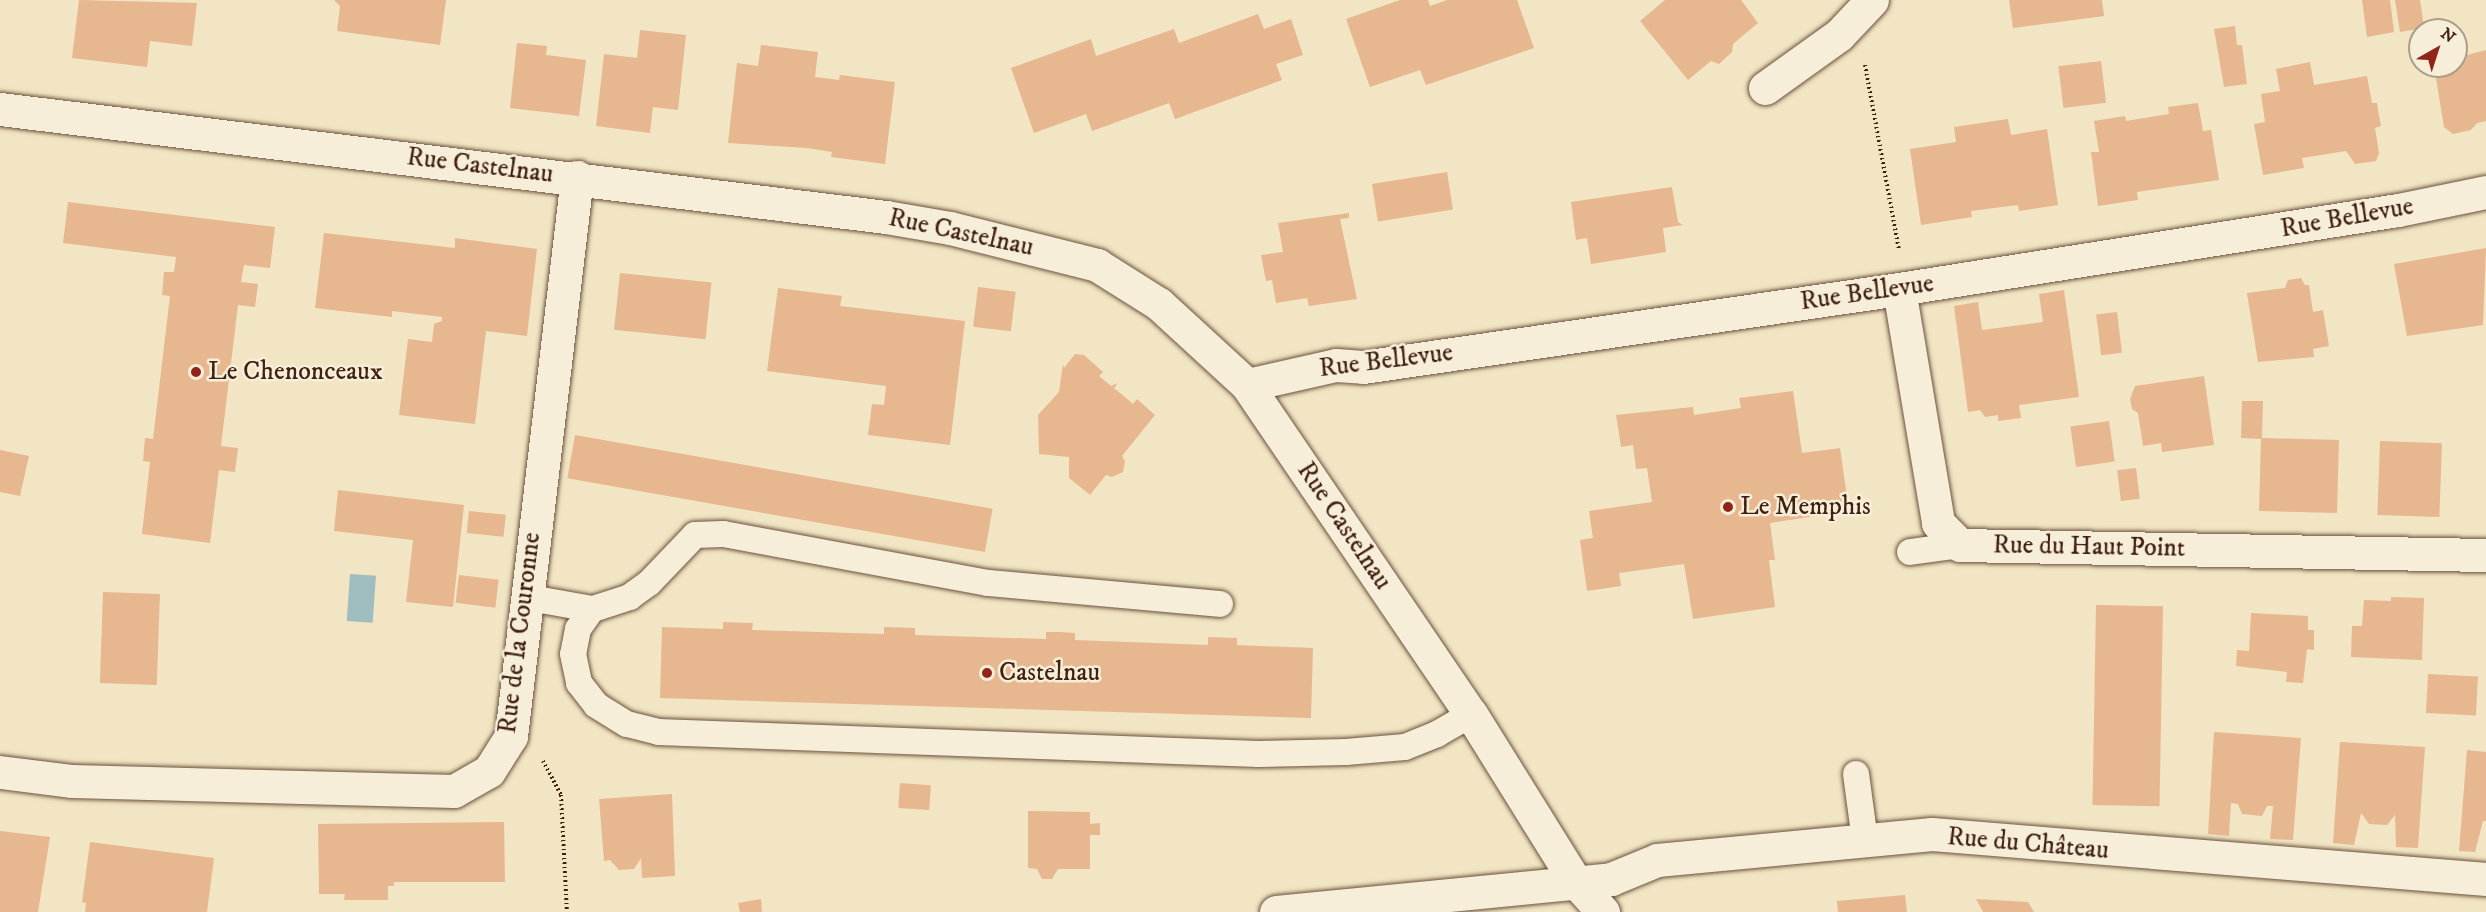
<!DOCTYPE html>
<html>
<head>
<meta charset="utf-8">
<style>
	body { margin:0 }
	#map { position:relative; width:2486px; height:912px; overflow:hidden; background:#f1e5c3; font-family:"IM FELL DW Pica",serif }
	div>[style] { position:absolute }
	[style*='--x'] { left:calc(var(--x)*1px); top:calc(var(--y)*1px); width:calc(var(--w)*1px); rotate:calc(var(--a)*1deg) }
	.water>* { inset:0; background:#9fbcbe; transform-origin:0 0 }
	.building>* { inset:0; background:#e7b790; transform-origin:0 0 }
	.path>* { height:4px; margin-top:-2px; transform-origin:0; background:repeating-linear-gradient(90deg,#402010 0 1.5px,transparent 0 4.5px) }
	.roads { filter:drop-shadow(0 0 2px #6c513d) drop-shadow(0 0 2px #6c513d) }
	.lane>* { height:26px; margin:-13px; padding:0 13px; transform-origin:13px; border-radius:13px; background:#f6eed8 }
	.street>* { height:33px; margin:-16.5px; padding:0 16.5px; transform-origin:16.5px; border-radius:16.5px; background:#f6eed8 }
	.dots>* { width:16px; height:16px; translate:-50% -50%; box-sizing:border-box; border:3px solid #f6eed8; border-radius:50% }
	span { translate:-50% -50%; white-space:nowrap; text-align:center; line-height:1.15; -webkit-text-stroke:5px #f6eed8; paint-order:stroke }
	.street-label { font-size:26px; color:#402010 }
	.poi-label { font-size:26px; color:#402010 }
	.left { translate:0 -50%; text-align:left }
	.north { position:absolute; left:2408px; top:18px; width:60px; height:60px; box-sizing:border-box; background:#f6eed8; border:2px solid #ad9c88; border-radius:50%; rotate:39deg; font-size:16px; font-weight:700; line-height:24px; text-align:center; color:#402010 }
	.north::after { content:''; display:block; margin:auto; width:21px; height:27px; background:#8f2418; clip-path:polygon(50% 0,100% 100%,50% 72%,0 100%) }
</style>
</head>
<body>
<div id="map">
	<div class="water">
		<div style="left:350px;top:574px;width:26px;height:47px;rotate:4deg"></div>
	</div>
	<div class="building">
		<div style="clip-path:polygon(79px 0,197px 3px,192px 46px,150px 41px,147px 67px,72px 58px)"></div>
		<div style="clip-path:polygon(334px 0,446px 0,440px 45px,337px 31px,340px 6px)"></div>
		<div style="clip-path:polygon(1400px 0,1428px 0,1430px 6px,1447px 0,1517px 0,1534px 48px,1426px 85px,1420px 70px,1370px 87px,1346px 19px)"></div>
		<div style="clip-path:polygon(1665px 0,1741px 0,1758px 23px,1733px 44px,1732px 52px,1719px 64px,1711px 61px,1688px 80px,1640px 21px)"></div>
		<div style="clip-path:polygon(2009px 0,2102px 0,2104px 16px,2013px 28px)"></div>
		<div style="clip-path:polygon(2362px 0,2390px 0,2394px 32px,2367px 37px)"></div>
		<div style="clip-path:polygon(2395px 0,2420px 0,2424px 28px,2400px 32px)"></div>
		<div style="clip-path:polygon(1258px 14px,1264px 29px,1291px 19px,1303px 55px,1276px 64px,1282px 80px,1175px 119px,1169px 103px,1092px 131px,1086px 114px,1034px 133px,1011px 68px,1091px 39px,1096px 56px,1174px 29px,1179px 43px)"></div>
		<div style="clip-path:polygon(2235px 26px,2237px 45px,2242px 45px,2247px 84px,2224px 87px,2214px 29px)"></div>
		<div style="clip-path:polygon(640px 30px,686px 35px,678px 110px,653px 107px,650px 133px,596px 126px,604px 54px,637px 58px)"></div>
		<div style="clip-path:polygon(517px 43px,547px 46px,546px 55px,586px 60px,579px 116px,510px 108px)"></div>
		<div style="clip-path:polygon(761px 45px,818px 52px,815px 77px,839px 80px,840px 75px,895px 82px,885px 164px,831px 157px,832px 152px,807px 148px,728px 143px,737px 63px,758px 66px)"></div>
		<div style="clip-path:polygon(2486px 50px,2486px 121px,2477px 123px,2471px 130px,2453px 134px,2444px 127px,2434px 66px,2456px 66px,2456px 58px)"></div>
		<div style="left:2101px;top:61px;width:42px;height:43px;rotate:83deg"></div>
		<div style="clip-path:polygon(2310px 62px,2314px 85px,2367px 76px,2372px 103px,2377px 103px,2378px 110px,2381px 126px,2375px 128px,2379px 153px,2376px 161px,2355px 164px,2346px 151px,2302px 158px,2304px 168px,2263px 175px,2254px 124px,2265px 122px,2261px 94px,2280px 91px,2276px 69px)"></div>
		<div style="clip-path:polygon(2198px 103px,2203px 131px,2211px 130px,2219px 180px,2137px 192px,2138px 200px,2098px 206px,2091px 152px,2099px 152px,2094px 121px,2125px 116px,2126px 121px,2169px 114px,2168px 107px)"></div>
		<div style="clip-path:polygon(2008px 119px,2011px 135px,2047px 129px,2058px 205px,2019px 211px,2018px 205px,1994px 208px,1971px 211px,1972px 217px,1921px 225px,1910px 149px,1956px 142px,1954px 127px)"></div>
		<div style="left:1447px;top:172px;width:38px;height:76px;rotate:81deg"></div>
		<div style="clip-path:polygon(1672px 187px,1678px 222px,1683px 225px,1663px 228px,1666px 252px,1591px 264px,1587px 238px,1576px 240px,1571px 202px)"></div>
		<div style="clip-path:polygon(68px 202px,275px 227px,270px 268px,244px 265px,241px 282px,258px 284px,255px 307px,238px 305px,221px 446px,238px 448px,235px 472px,219px 470px,210px 543px,142px 534px,150px 462px,143px 461px,145px 438px,153px 439px,170px 296px,162px 295px,164px 272px,174px 272px,176px 257px,63px 243px)"></div>
		<div style="clip-path:polygon(1349px 213px,1349px 218px,1340px 219px,1357px 299px,1309px 306px,1307px 298px,1276px 303px,1272px 280px,1266px 281px,1261px 255px,1283px 252px,1278px 223px)"></div>
		<div style="clip-path:polygon(324px 233px,455px 248px,455px 238px,537px 249px,527px 336px,486px 331px,475px 424px,399px 415px,408px 339px,432px 342px,434px 324px,442px 321px,442px 317px,392px 311px,392px 317px,315px 308px)"></div>
		<div style="clip-path:polygon(2486px 248px,2483px 325px,2407px 336px,2394px 264px)"></div>
		<div style="left:620px;top:273px;width:92px;height:57px;rotate:6deg"></div>
		<div style="clip-path:polygon(2301px 278px,2305px 285px,2309px 285px,2313px 312px,2323px 310px,2329px 346px,2313px 349px,2314px 357px,2258px 362px,2247px 293px,2285px 288px,2288px 280px)"></div>
		<div style="left:978px;top:287px;width:38px;height:40px;rotate:7deg"></div>
		<div style="clip-path:polygon(778px 288px,842px 296px,840px 306px,965px 321px,950px 445px,868px 435px,872px 404px,884px 405px,886px 386px,767px 371px)"></div>
		<div style="clip-path:polygon(2064px 290px,2079px 397px,2019px 405px,2021px 418px,1998px 421px,1998px 415px,1985px 417px,1980px 410px,1968px 412px,1954px 306px,1978px 302px,1982px 330px,2043px 322px,2039px 294px)"></div>
		<div style="left:2117px;top:312px;width:41px;height:21px;rotate:83deg"></div>
		<div style="clip-path:polygon(1075px 354px,1084px 355px,1103px 372px,1099px 376px,1111px 386px,1118px 383px,1114px 388px,1133px 404px,1137px 399px,1155px 415px,1122px 456px,1125px 461px,1123px 472px,1112px 477px,1106px 475px,1090px 495px,1069px 478px,1069px 457px,1039px 454px,1038px 415px,1059px 392px,1063px 364px,1064px 368px)"></div>
		<div style="clip-path:polygon(2204px 376px,2214px 445px,2162px 452px,2161px 443px,2143px 446px,2138px 413px,2132px 409px,2130px 399px,2135px 386px)"></div>
		<div style="clip-path:polygon(1793px 391px,1802px 453px,1840px 448px,1849px 511px,1770px 523px,1775px 560px,1769px 560px,1775px 607px,1693px 619px,1684px 564px,1619px 573px,1621px 586px,1587px 591px,1580px 540px,1593px 538px,1589px 511px,1652px 502px,1647px 468px,1636px 469px,1633px 445px,1621px 447px,1616px 415px,1693px 407px,1694px 415px,1741px 408px,1739px 398px)"></div>
		<div style="clip-path:polygon(2242px 401px,2263px 401px,2262px 438px,2339px 440px,2337px 513px,2259px 511px,2261px 439px,2241px 438px)"></div>
		<div style="left:2109px;top:421px;width:41px;height:39px;rotate:82deg"></div>
		<div style="left:575px;top:435px;width:424px;height:44px;rotate:10deg"></div>
		<div style="left:2380px;top:441px;width:62px;height:74px;rotate:2deg"></div>
		<div style="clip-path:polygon(0 450px,29px 456px,20px 496px,0 492px)"></div>
		<div style="left:2136px;top:468px;width:31px;height:19px;rotate:83deg"></div>
		<div style="clip-path:polygon(338px 490px,464px 505px,453px 607px,406px 602px,413px 540px,334px 531px)"></div>
		<div style="left:469px;top:511px;width:37px;height:22px;rotate:6deg"></div>
		<div style="left:459px;top:575px;width:40px;height:28px;rotate:7deg"></div>
		<div style="left:103px;top:592px;width:57px;height:91px;rotate:2deg"></div>
		<div style="clip-path:polygon(2391px 597px,2424px 598px,2422px 660px,2351px 657px,2352px 626px,2362px 626px,2364px 600px,2391px 601px)"></div>
		<div style="left:2096px;top:605px;width:67px;height:200px;rotate:1deg"></div>
		<div style="clip-path:polygon(2251px 613px,2308px 616px,2308px 630px,2314px 630px,2314px 650px,2307px 649px,2303px 683px,2286px 682px,2287px 672px,2236px 666px,2237px 650px,2249px 651px)"></div>
		<div style="clip-path:polygon(723px 622px,753px 623px,752px 630px,884px 634px,884px 627px,915px 628px,915px 635px,1046px 639px,1046px 632px,1059px 632px,1075px 633px,1075px 640px,1208px 645px,1208px 637px,1237px 638px,1237px 645px,1313px 648px,1311px 718px,660px 698px,662px 627px,723px 629px)"></div>
		<div style="left:2428px;top:674px;width:50px;height:39px;rotate:3deg"></div>
		<div style="clip-path:polygon(2214px 732px,2301px 738px,2293px 840px,2270px 839px,2273px 806px,2267px 806px,2262px 816px,2242px 814px,2238px 804px,2231px 803px,2229px 836px,2208px 834px)"></div>
		<div style="clip-path:polygon(2340px 742px,2425px 747px,2418px 848px,2396px 847px,2395px 815px,2387px 825px,2369px 824px,2361px 813px,2354px 845px,2333px 843px)"></div>
		<div style="clip-path:polygon(2467px 750px,2486px 752px,2486px 821px,2483px 821px,2475px 852px,2459px 851px)"></div>
		<div style="left:900px;top:783px;width:31px;height:25px;rotate:4deg"></div>
		<div style="clip-path:polygon(672px 794px,675px 876px,642px 878px,641px 858px,634px 869px,619px 870px,610px 860px,604px 861px,599px 799px)"></div>
		<div style="clip-path:polygon(1028px 811px,1090px 812px,1090px 824px,1100px 823px,1100px 835px,1090px 835px,1090px 869px,1058px 869px,1052px 879px,1042px 879px,1037px 869px,1028px 868px)"></div>
		<div style="clip-path:polygon(504px 822px,505px 882px,394px 882px,394px 886px,388px 886px,388px 900px,344px 900px,345px 894px,319px 894px,318px 824px)"></div>
		<div style="clip-path:polygon(0 831px,50px 837px,38px 912px,0 912px)"></div>
		<div style="clip-path:polygon(90px 842px,214px 858px,207px 912px,85px 912px,86px 903px,82px 902px)"></div>
		<div style="clip-path:polygon(1905px 895px,1907px 912px,1838px 912px,1837px 901px)"></div>
		<div style="clip-path:polygon(761px 899px,762px 912px,740px 912px,738px 903px)"></div>
		<div style="clip-path:polygon(1976px 899px,2028px 902px,2034px 912px,1983px 912px)"></div>
	</div>
	<div class="path">
		<div style="--x:1865;--y:65;--w:188;--a:79.6"></div>
		<div style="--x:543;--y:761;--w:38;--a:62"></div>
		<div style="--x:561;--y:795;--w:117;--a:87.1"></div>
	</div>
	<div class="roads">
		<div class="lane">
			<div style="--x:1910;--y:552;--w:50;--a:-8"></div>
			<div style="--x:525;--y:597;--w:68;--a:10.2"></div>
			<div style="--x:1220;--y:604;--w:233;--a:-174.8"></div>
			<div style="--x:988;--y:583;--w:269;--a:-169.5"></div>
			<div style="--x:723;--y:534;--w:28;--a:178"></div>
			<div style="--x:695;--y:535;--w:66;--a:133.8"></div>
			<div style="--x:649;--y:583;--w:24;--a:144"></div>
			<div style="--x:630;--y:597;--w:40;--a:162"></div>
			<div style="--x:592;--y:609;--w:24;--a:125"></div>
			<div style="--x:578;--y:629;--w:25;--a:101"></div>
			<div style="--x:573;--y:654;--w:30;--a:78"></div>
			<div style="--x:579;--y:683;--w:28;--a:52"></div>
			<div style="--x:596;--y:705;--w:36;--a:32"></div>
			<div style="--x:627;--y:724;--w:32;--a:14"></div>
			<div style="--x:658;--y:732;--w:601;--a:2.1"></div>
			<div style="--x:1259;--y:754;--w:87;--a:-1.3"></div>
			<div style="--x:1346;--y:752;--w:59;--a:-4.8"></div>
			<div style="--x:1405;--y:747;--w:35;--a:-22"></div>
			<div style="--x:1437;--y:734;--w:39;--a:-30"></div>
			<div style="--x:1856;--y:774;--w:68;--a:82.3"></div>
		</div>
		<div class="street">
			<div style="--x:1765;--y:88;--w:91;--a:-35.6"></div>
			<div style="--x:1839;--y:35;--w:48;--a:-46.7"></div>
			<div style="--x:0;--y:109;--w:893;--a:6.95"></div>
			<div style="--x:886;--y:217;--w:65;--a:9.8"></div>
			<div style="--x:950;--y:228;--w:152;--a:14.1"></div>
			<div style="--x:1097;--y:265;--w:73;--a:32.2"></div>
			<div style="--x:1159;--y:304;--w:120;--a:42.6"></div>
			<div style="--x:1247;--y:385;--w:398;--a:55.8"></div>
			<div style="--x:1471;--y:714;--w:197;--a:58.1"></div>
			<div style="--x:1575;--y:881;--w:42;--a:47.9"></div>
			<div style="--x:1899;--y:289;--w:237;--a:80.5"></div>
			<div style="--x:1938;--y:523;--w:31;--a:45"></div>
			<div style="--x:1960;--y:545;--w:526;--a:1.09"></div>
			<div style="--x:1247;--y:385;--w:91;--a:-12.7"></div>
			<div style="--x:1336;--y:365;--w:27;--a:4"></div>
			<div style="--x:1363;--y:367;--w:542;--a:-8.28"></div>
			<div style="--x:1899;--y:289;--w:505;--a:-9"></div>
			<div style="--x:2398;--y:210;--w:90;--a:-11.6"></div>
			<div style="--x:0;--y:772;--w:73;--a:7.1"></div>
			<div style="--x:72;--y:781;--w:382;--a:1.5"></div>
			<div style="--x:454;--y:791;--w:40;--a:-29.7"></div>
			<div style="--x:489;--y:771;--w:41;--a:-57.8"></div>
			<div style="--x:511;--y:736;--w:563;--a:-83.27"></div>
			<div style="--x:1276;--y:912;--w:337;--a:-5.6"></div>
			<div style="--x:1611;--y:879;--w:50;--a:-22.4"></div>
			<div style="--x:1657;--y:860;--w:276;--a:-5.4"></div>
			<div style="--x:1932;--y:834;--w:556;--a:4.64"></div>
		</div>
	</div>
	<div class="dots">
		<div style="left:196px;top:372px;background:#8f2418"></div>
		<div style="left:1728px;top:507px;background:#8f2418"></div>
		<div style="left:987px;top:673px;background:#8f2418"></div>
	</div>
	<div class="street-label">
		<span style="left:480px;top:166px;rotate:7deg">Rue Castelnau</span>
		<span style="left:2347px;top:218px;rotate:-10deg">Rue Bellevue</span>
		<span style="left:961px;top:233px;rotate:12deg">Rue Castelnau</span>
		<span style="left:1867px;top:293px;rotate:-8deg">Rue Bellevue</span>
		<span style="left:1386px;top:361px;rotate:-7deg">Rue Bellevue</span>
		<span style="left:1344px;top:526px;rotate:56deg">Rue Castelnau</span>
		<span style="left:2089px;top:547px;rotate:1deg">Rue du Haut Point</span>
		<span style="left:520px;top:633px;rotate:-83deg">Rue de la Couronne</span>
		<span style="left:2028px;top:844px;rotate:5deg">Rue du Château</span>
	</div>
	<div class="poi-label">
		<span class="left" style="left:208px;top:372px">Le Chenonceaux</span>
		<span class="left" style="left:1740px;top:507px">Le Memphis</span>
		<span class="left" style="left:999px;top:673px">Castelnau</span>
	</div>
	<div class="north">N</div>
</div>
</body>
</html>
